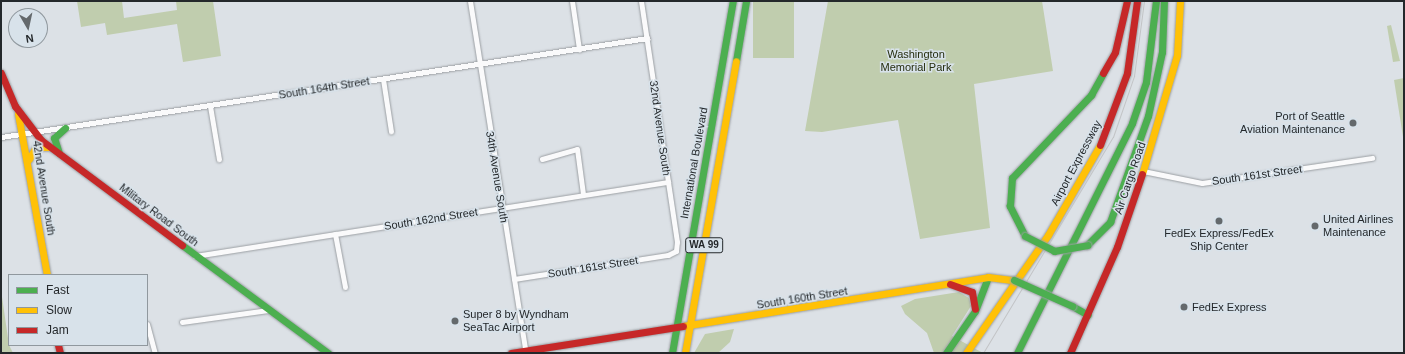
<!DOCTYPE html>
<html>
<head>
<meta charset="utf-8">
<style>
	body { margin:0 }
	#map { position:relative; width:1405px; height:354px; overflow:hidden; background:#dce1e6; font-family:Arial,sans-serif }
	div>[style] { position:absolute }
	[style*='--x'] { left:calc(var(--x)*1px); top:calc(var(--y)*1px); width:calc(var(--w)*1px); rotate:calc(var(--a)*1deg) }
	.green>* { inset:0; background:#c0cdae; transform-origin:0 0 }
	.roads { filter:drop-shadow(0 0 1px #9b9fa3) drop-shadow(0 0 1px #9b9fa3) }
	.street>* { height:5px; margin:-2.5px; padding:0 2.5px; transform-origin:2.5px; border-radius:2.5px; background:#fafafb }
	.fast>* { height:7px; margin:-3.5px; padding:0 3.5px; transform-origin:3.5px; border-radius:3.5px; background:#4caf50 }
	.slow>* { height:7px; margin:-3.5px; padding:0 3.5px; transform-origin:3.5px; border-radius:3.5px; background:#ffc107 }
	.jam>* { height:7px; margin:-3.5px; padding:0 3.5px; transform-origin:3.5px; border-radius:3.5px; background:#c62828 }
	.tram>* { height:1px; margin:-0.5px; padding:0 0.5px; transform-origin:0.5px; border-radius:0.5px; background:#c2c4c6 }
	.bridges { filter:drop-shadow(0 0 1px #9b9fa3) drop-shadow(0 0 1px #9b9fa3) }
	.fast-bridge>* { height:7px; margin:-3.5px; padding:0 3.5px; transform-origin:3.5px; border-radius:3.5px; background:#4caf50 }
	.dots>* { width:11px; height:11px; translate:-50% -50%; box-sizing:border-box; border:2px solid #d8e2ea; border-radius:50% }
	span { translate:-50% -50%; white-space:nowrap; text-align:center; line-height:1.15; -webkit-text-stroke:3px #d8e2ea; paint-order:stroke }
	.shield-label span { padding:1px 3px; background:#d8e2ea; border:1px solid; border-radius:3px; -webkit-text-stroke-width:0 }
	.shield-label { font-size:10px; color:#24282b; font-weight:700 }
	.park-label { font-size:11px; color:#262e0e }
	.street-label { font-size:11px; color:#24282b }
	.poi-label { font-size:11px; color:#24282b }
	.right { translate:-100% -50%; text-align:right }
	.left { translate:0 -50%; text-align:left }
	.frame { position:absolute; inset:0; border:2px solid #24282b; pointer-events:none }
	.legend { position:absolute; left:8px; top:274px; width:140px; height:72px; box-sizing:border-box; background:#d8e2ea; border:1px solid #90989e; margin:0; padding:5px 7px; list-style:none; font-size:12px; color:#24282b }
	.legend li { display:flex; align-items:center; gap:8px; height:20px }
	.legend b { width:20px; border:1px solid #90989e }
	.north { position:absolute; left:8px; top:8px; width:40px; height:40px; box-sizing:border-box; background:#d8e2ea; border:1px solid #90989e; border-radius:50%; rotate:171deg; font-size:11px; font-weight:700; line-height:16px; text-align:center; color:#24282b }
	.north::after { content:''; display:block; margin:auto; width:14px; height:18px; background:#64696c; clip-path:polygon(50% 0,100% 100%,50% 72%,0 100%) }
</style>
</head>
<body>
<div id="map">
	<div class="green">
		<div style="clip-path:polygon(77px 1px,122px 1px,124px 18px,177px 10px,176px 1px,213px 1px,221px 56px,183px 62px,177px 24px,107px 35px,105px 23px,81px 27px)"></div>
		<div style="left:753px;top:1px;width:41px;height:57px"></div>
		<div style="clip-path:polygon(828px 1px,1042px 1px,1053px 71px,974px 84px,990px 228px,920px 239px,898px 120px,822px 132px,805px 131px)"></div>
		<div style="clip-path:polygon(1391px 25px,1400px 61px,1393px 62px,1387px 26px)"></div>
		<div style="clip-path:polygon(1404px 78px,1404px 143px,1394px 80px)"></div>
		<div style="clip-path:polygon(1px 290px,9px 345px,13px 353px,1px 353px)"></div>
		<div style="clip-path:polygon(959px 292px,969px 298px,971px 306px,952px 336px,983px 353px,934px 353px,927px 333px,905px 314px,901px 306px,915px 299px)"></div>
		<div style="clip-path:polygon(734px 329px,730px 342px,718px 353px,694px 353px,705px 334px)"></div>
	</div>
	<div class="roads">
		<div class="street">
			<div style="--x:470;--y:1;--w:356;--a:81"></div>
			<div style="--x:572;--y:1;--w:49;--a:81.7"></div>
			<div style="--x:383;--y:79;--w:53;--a:81.3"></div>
			<div style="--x:210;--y:106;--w:54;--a:80.4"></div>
			<div style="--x:1;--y:137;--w:654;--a:-8.71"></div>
			<div style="--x:542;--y:159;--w:36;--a:-16"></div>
			<div style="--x:577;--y:149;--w:45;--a:82.4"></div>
			<div style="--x:1143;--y:171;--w:60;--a:11.5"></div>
			<div style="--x:1202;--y:183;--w:172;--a:-8.4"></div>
			<div style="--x:335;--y:234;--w:54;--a:79.3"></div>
			<div style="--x:195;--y:256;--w:479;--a:-8.9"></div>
			<div style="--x:514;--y:279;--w:156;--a:-8.9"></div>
			<div style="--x:668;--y:255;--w:9;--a:-27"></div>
			<div style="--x:676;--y:251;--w:9;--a:-84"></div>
			<div style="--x:677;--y:242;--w:244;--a:-98.5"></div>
			<div style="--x:182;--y:322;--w:87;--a:-7.9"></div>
			<div style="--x:147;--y:324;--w:30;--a:75"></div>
		</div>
		<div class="fast">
			<div style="--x:736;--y:61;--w:61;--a:-80.5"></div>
			<div style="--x:59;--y:153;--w:16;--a:-108"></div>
			<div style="--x:54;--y:138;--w:15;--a:-42"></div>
			<div style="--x:1025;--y:236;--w:34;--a:-117"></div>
			<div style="--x:1010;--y:206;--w:28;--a:-86"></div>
			<div style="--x:1012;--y:178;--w:115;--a:-46.4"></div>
			<div style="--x:1091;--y:95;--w:25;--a:-61"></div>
			<div style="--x:182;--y:245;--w:182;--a:36.5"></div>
			<div style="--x:1087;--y:245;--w:33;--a:-45"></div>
			<div style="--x:1110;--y:222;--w:113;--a:-70.3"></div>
			<div style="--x:1148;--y:116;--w:66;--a:-77.7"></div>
			<div style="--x:1162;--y:52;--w:51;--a:-87.8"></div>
			<div style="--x:1072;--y:306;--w:18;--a:29"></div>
			<div style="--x:672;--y:353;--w:357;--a:-80.2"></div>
			<div style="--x:946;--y:353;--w:51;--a:-55.4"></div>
			<div style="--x:975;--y:311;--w:36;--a:-69"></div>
			<div style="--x:1017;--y:353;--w:257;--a:-63.4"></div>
			<div style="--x:1132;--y:123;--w:43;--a:-71.1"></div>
			<div style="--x:1146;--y:82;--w:82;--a:-83"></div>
		</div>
		<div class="slow">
			<div style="--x:18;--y:114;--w:164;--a:79.8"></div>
			<div style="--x:29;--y:159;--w:14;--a:-60"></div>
			<div style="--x:36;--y:147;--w:13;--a:0"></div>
			<div style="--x:1142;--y:174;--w:124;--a:-73.6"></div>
			<div style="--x:1177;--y:55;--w:54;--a:-86.8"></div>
			<div style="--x:683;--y:326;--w:309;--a:-9.1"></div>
			<div style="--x:988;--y:277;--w:26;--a:7"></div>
			<div style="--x:685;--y:353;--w:296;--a:-80.1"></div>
			<div style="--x:966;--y:353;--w:144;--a:-55.2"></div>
			<div style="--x:1048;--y:235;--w:104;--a:-60"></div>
		</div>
		<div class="jam">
			<div style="--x:1;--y:73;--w:36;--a:67"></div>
			<div style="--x:15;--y:106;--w:43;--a:52.6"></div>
			<div style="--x:41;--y:140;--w:176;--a:36.7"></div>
			<div style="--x:1103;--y:73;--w:24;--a:-60"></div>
			<div style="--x:1115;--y:52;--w:52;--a:-76.8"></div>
			<div style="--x:1100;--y:145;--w:77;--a:-69.4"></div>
			<div style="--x:1127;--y:73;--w:73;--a:-82.1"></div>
			<div style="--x:950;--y:284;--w:23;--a:20"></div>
			<div style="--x:972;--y:292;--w:17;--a:80"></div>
			<div style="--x:58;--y:345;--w:8;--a:76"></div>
			<div style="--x:511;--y:353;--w:174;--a:-8.9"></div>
			<div style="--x:1070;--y:353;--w:116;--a:-66.1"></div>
			<div style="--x:1117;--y:247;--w:77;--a:-71.1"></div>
		</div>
	</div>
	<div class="tram">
		<div style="--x:983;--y:353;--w:252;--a:-59"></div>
		<div style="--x:1113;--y:137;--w:65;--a:-71"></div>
		<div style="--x:1134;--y:76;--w:76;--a:-82.4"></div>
	</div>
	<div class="bridges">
		<div class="fast-bridge">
			<div style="--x:1025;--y:236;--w:33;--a:27"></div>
			<div style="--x:1054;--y:251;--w:34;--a:-10"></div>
			<div style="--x:1014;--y:280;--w:64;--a:24.1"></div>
		</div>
	</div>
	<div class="dots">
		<div style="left:1353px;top:123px;background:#64696c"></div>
		<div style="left:1219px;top:221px;background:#64696c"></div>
		<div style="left:1315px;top:226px;background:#64696c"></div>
		<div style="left:1184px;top:307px;background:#64696c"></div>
		<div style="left:455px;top:321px;background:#64696c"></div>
	</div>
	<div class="shield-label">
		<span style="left:704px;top:245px">WA 99</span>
	</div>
	<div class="park-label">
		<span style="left:916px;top:61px">Washington<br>Memorial Park</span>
	</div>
	<div class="street-label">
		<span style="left:324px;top:88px;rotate:-9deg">South 164th Street</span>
		<span style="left:660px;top:128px;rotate:82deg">32nd Avenue South</span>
		<span style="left:694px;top:163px;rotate:-80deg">International Boulevard</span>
		<span style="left:1076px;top:163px;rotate:-62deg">Airport Expressway</span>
		<span style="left:1257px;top:175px;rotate:-8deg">South 161st Street</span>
		<span style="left:497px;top:177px;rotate:81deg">34th Avenue South</span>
		<span style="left:1130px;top:178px;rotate:-71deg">Air Cargo Road</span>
		<span style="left:44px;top:188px;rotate:81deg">42nd Avenue South</span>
		<span style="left:159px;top:215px;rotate:37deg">Military Road South</span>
		<span style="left:431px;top:219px;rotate:-9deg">South 162nd Street</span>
		<span style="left:593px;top:267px;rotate:-9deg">South 161st Street</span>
		<span style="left:802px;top:298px;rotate:-9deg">South 160th Street</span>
	</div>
	<div class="poi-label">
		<span class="right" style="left:1345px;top:123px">Port of Seattle<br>Aviation Maintenance</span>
		<span class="left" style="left:1323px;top:226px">United Airlines<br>Maintenance</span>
		<span style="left:1219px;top:240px">FedEx Express/FedEx<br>Ship Center</span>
		<span class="left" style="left:1192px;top:307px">FedEx Express</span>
		<span class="left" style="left:463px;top:321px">Super 8 by Wyndham<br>SeaTac Airport</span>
	</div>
	<div class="frame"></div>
	<ul class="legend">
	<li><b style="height:5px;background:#4caf50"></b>Fast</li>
	<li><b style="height:5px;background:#ffc107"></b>Slow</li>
	<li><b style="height:5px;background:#c62828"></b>Jam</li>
	</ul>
	<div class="north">N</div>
</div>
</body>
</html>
